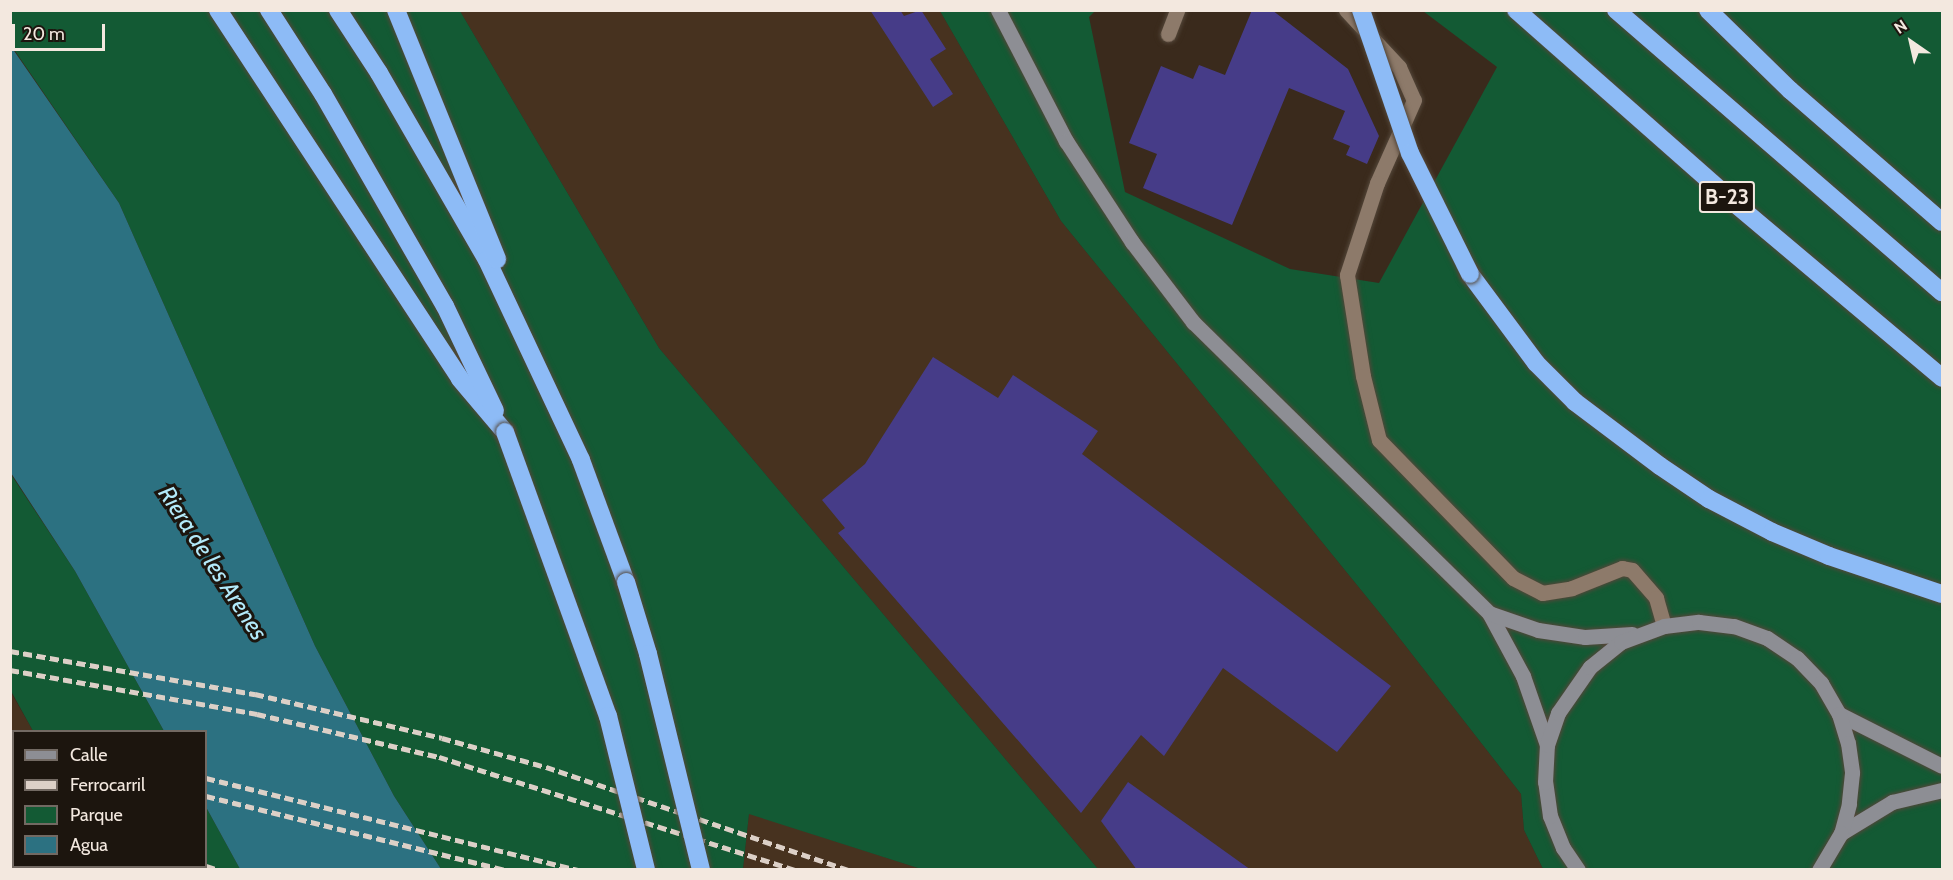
<!DOCTYPE html>
<html>
<head>
<meta charset="utf-8">
<style>
	body { margin:0 }
	#map { position:relative; width:1953px; height:880px; overflow:hidden; background:#3a2a1c; font-family:Cabin,sans-serif }
	div>[style] { position:absolute }
	[style*='--x'] { left:calc(var(--x)*1px); top:calc(var(--y)*1px); width:calc(var(--w)*1px); rotate:calc(var(--a)*1deg) }
	.built>* { inset:0; background:#47321f }
	.green>* { inset:0; background:#135a34 }
	.water>* { inset:0; background:#2c7181 }
	.building>* { inset:0; background:#463c88 }
	.roads { filter:drop-shadow(0 0 2px #534639) drop-shadow(0 0 2px #534639) }
	.lane>* { height:15px; margin:-7.5px; padding:0 7.5px; transform-origin:7.5px; border-radius:7.5px; background:#8d7a6a }
	.secondary>* { height:15px; margin:-7.5px; padding:0 7.5px; transform-origin:7.5px; border-radius:7.5px; background:#8d8e94 }
	.highway>* { height:18px; margin:-9px; padding:0 9px; transform-origin:9px; border-radius:9px; background:#8dbbf6 }
	.rail>* { height:4.5px; margin-top:-2.25px; transform-origin:0; background:repeating-linear-gradient(90deg,#dcd0c7 0 9px,transparent 0 13.5px) }
	.bridges { filter:drop-shadow(0 0 2px #534639) drop-shadow(0 0 2px #534639) }
	.highway-bridge>* { height:18px; margin:-9px; padding:0 9px; transform-origin:9px; border-radius:9px; background:#8dbbf6 }
	span { translate:-50% -50%; white-space:nowrap; text-align:center; line-height:1.15; -webkit-text-stroke:6px #1c150e; paint-order:stroke }
	.shield-label span { padding:2px 4px; background:#1c150e; border:2px solid; border-radius:4px; -webkit-text-stroke-width:0 }
	.shield-label { font-size:21px; color:#f3e8df; font-weight:700 }
	.water-label { font-size:24px; color:#b3eafa; font-style:italic }
	.frame { position:absolute; inset:0; border:12px solid #f3e8df; pointer-events:none }
	.legend { position:absolute; left:12px; top:730px; width:195px; height:138px; box-sizing:border-box; background:#1c150e; border:2px solid #726962; margin:0; padding:8px 10px; list-style:none; font-size:18px; color:#f3e8df }
	.legend li { display:flex; align-items:center; gap:12px; height:30px }
	.legend b { width:30px; border:2px solid #726962 }
	.north { position:absolute; left:1881px; top:12px; width:60px; height:60px; -webkit-text-stroke:4px #1c150e; paint-order:stroke; rotate:326deg; font-size:16px; font-weight:700; line-height:24px; text-align:center; color:#f3e8df }
	.north::after { content:''; display:block; margin:auto; width:21px; height:27px; background:#f3e8df; clip-path:polygon(50% 0,100% 100%,50% 72%,0 100%) }
	.scale { position:absolute; left:12px; top:24px; width:93px; height:27px; box-sizing:border-box; border:3px solid #f3e8df; border-top:0; padding-left:8px; font-size:18px; line-height:21px; white-space:nowrap; color:#f3e8df; -webkit-text-stroke:4px #1c150e; paint-order:stroke }
</style>
</head>
<body>
<div id="map">
	<div class="built">
		<div style="clip-path:polygon(460px 11px,940px 11px,1061px 221px,1383px 617px,1521px 794px,1524px 830px,1543px 869px,1098px 869px,659px 348px)"></div>
		<div style="clip-path:polygon(10px 691px,33px 731px,14px 732px,14px 866px,111px 869px,11px 869px)"></div>
		<div style="clip-path:polygon(749px 813px,921px 869px,743px 870px)"></div>
	</div>
	<div class="green">
		<div style="clip-path:polygon(10px 11px,460px 11px,659px 348px,1098px 869px,921px 869px,749px 814px,743px 869px,441px 869px,394px 796px,315px 646px,119px 203px,11px 45px)"></div>
		<div style="clip-path:polygon(940px 11px,1095px 11px,1089px 17px,1125px 192px,1290px 269px,1379px 283px,1497px 67px,1423px 11px,1942px 11px,1942px 869px,1543px 869px,1524px 830px,1521px 794px,1383px 617px,1061px 221px)"></div>
		<div style="clip-path:polygon(10px 473px,75px 571px,164px 731px,33px 731px,11px 691px)"></div>
		<div style="clip-path:polygon(206px 807px,240px 869px,111px 870px,109px 867px,206px 866px)"></div>
	</div>
	<div class="water">
		<div style="clip-path:polygon(10px 45px,119px 203px,315px 646px,394px 796px,441px 869px,240px 869px,206px 807px,206px 732px,164px 731px,75px 571px,11px 473px)"></div>
	</div>
	<div class="building">
		<div style="clip-path:polygon(870px 10px,900px 10px,904px 16px,921px 10px,946px 49px,930px 59px,953px 94px,933px 107px)"></div>
		<div style="clip-path:polygon(1252px 10px,1272px 10px,1348px 69px,1379px 136px,1367px 164px,1346px 155px,1350px 146px,1333px 139px,1345px 111px,1289px 88px,1232px 225px,1143px 188px,1157px 154px,1129px 143px,1161px 66px,1193px 79px,1199px 65px,1225px 75px)"></div>
		<div style="clip-path:polygon(933px 357px,998px 398px,1013px 375px,1098px 431px,1082px 454px,1391px 686px,1337px 752px,1223px 668px,1164px 756px,1141px 735px,1081px 813px,838px 533px,845px 528px,822px 500px,865px 464px)"></div>
		<div style="clip-path:polygon(1128px 782px,1251px 870px,1137px 870px,1101px 821px)"></div>
	</div>
	<div class="roads">
		<div class="lane">
			<div style="--x:1346;--y:10;--w:78;--a:47.1"></div>
			<div style="--x:1399;--y:67;--w:36;--a:66"></div>
			<div style="--x:1414;--y:100;--w:91;--a:114"></div>
			<div style="--x:1377;--y:183;--w:97;--a:108.1"></div>
			<div style="--x:1347;--y:275;--w:102;--a:81"></div>
			<div style="--x:1363;--y:376;--w:66;--a:76"></div>
			<div style="--x:1379;--y:440;--w:192;--a:45.8"></div>
			<div style="--x:1513;--y:578;--w:33;--a:27"></div>
			<div style="--x:1542;--y:593;--w:30;--a:-9"></div>
			<div style="--x:1572;--y:588;--w:54;--a:-21.8"></div>
			<div style="--x:1622;--y:568;--w:10;--a:11"></div>
			<div style="--x:1632;--y:570;--w:37;--a:49"></div>
			<div style="--x:1656;--y:598;--w:29;--a:74"></div>
			<div style="--x:1168;--y:34;--w:26;--a:-69"></div>
		</div>
		<div class="secondary">
			<div style="--x:998;--y:10;--w:148;--a:62.6"></div>
			<div style="--x:1066;--y:141;--w:121;--a:56.8"></div>
			<div style="--x:1132;--y:242;--w:101;--a:52.7"></div>
			<div style="--x:1193;--y:322;--w:415;--a:44.5"></div>
			<div style="--x:1489;--y:613;--w:72;--a:61.6"></div>
			<div style="--x:1523;--y:676;--w:73;--a:70.8"></div>
			<div style="--x:1489;--y:613;--w:52;--a:19.1"></div>
			<div style="--x:1538;--y:630;--w:48;--a:8.5"></div>
			<div style="--x:1585;--y:637;--w:47;--a:-3.7"></div>
			<div style="--x:1839;--y:714;--w:115;--a:26.8"></div>
			<div style="--x:10;--y:779;--w:7;--a:56"></div>
			<div style="--x:1841;--y:833;--w:60;--a:-31.3"></div>
			<div style="--x:1892;--y:802;--w:51;--a:-13.5"></div>
			<div style="--x:60;--y:866;--w:4;--a:63"></div>
			<div style="--x:1578;--y:870;--w:27;--a:-124"></div>
			<div style="--x:1563;--y:848;--w:35;--a:-112"></div>
			<div style="--x:1550;--y:816;--w:34;--a:-98"></div>
			<div style="--x:1545;--y:782;--w:37;--a:-87"></div>
			<div style="--x:1547;--y:745;--w:34;--a:-71"></div>
			<div style="--x:1558;--y:713;--w:56;--a:-55.2"></div>
			<div style="--x:1590;--y:667;--w:40;--a:-39"></div>
			<div style="--x:1621;--y:642;--w:46;--a:-20.4"></div>
			<div style="--x:1664;--y:626;--w:35;--a:-7"></div>
			<div style="--x:1699;--y:622;--w:35;--a:7"></div>
			<div style="--x:1734;--y:626;--w:35;--a:20"></div>
			<div style="--x:1767;--y:638;--w:36;--a:34"></div>
			<div style="--x:1797;--y:658;--w:35;--a:46"></div>
			<div style="--x:1821;--y:683;--w:36;--a:60"></div>
			<div style="--x:1839;--y:714;--w:30;--a:73"></div>
			<div style="--x:1848;--y:743;--w:30;--a:82"></div>
			<div style="--x:1852;--y:773;--w:31;--a:96"></div>
			<div style="--x:1849;--y:804;--w:30;--a:105"></div>
			<div style="--x:1841;--y:833;--w:43;--a:120.7"></div>
		</div>
		<div class="highway">
			<div style="--x:218;--y:10;--w:441;--a:56.7"></div>
			<div style="--x:460;--y:379;--w:70;--a:49.7"></div>
			<div style="--x:269;--y:10;--w:100;--a:57.3"></div>
			<div style="--x:323;--y:94;--w:245;--a:60.1"></div>
			<div style="--x:445;--y:306;--w:116;--a:64.5"></div>
			<div style="--x:338;--y:10;--w:75;--a:56.9"></div>
			<div style="--x:379;--y:73;--w:216;--a:60"></div>
			<div style="--x:487;--y:260;--w:221;--a:64.8"></div>
			<div style="--x:581;--y:460;--w:130;--a:69.8"></div>
			<div style="--x:396;--y:10;--w:269;--a:67.9"></div>
			<div style="--x:1516;--y:10;--w:296;--a:41.4"></div>
			<div style="--x:1738;--y:206;--w:267;--a:40.1"></div>
			<div style="--x:1616;--y:10;--w:431;--a:40.9"></div>
			<div style="--x:1708;--y:10;--w:115;--a:44.3"></div>
			<div style="--x:1790;--y:90;--w:201;--a:41"></div>
			<div style="--x:1470;--y:274;--w:111;--a:53.4"></div>
			<div style="--x:1536;--y:363;--w:55;--a:45"></div>
			<div style="--x:1575;--y:402;--w:106;--a:37"></div>
			<div style="--x:1660;--y:466;--w:59;--a:34"></div>
			<div style="--x:1709;--y:499;--w:71;--a:27.6"></div>
			<div style="--x:1772;--y:532;--w:62;--a:22.8"></div>
			<div style="--x:1829;--y:556;--w:119;--a:18.6"></div>
		</div>
	</div>
	<div class="rail">
		<div style="--x:10;--y:651;--w:249;--a:10"></div>
		<div style="--x:255;--y:694;--w:192;--a:13.2"></div>
		<div style="--x:442;--y:738;--w:108;--a:15.6"></div>
		<div style="--x:546;--y:767;--w:319;--a:18.8"></div>
		<div style="--x:10;--y:670;--w:251;--a:10.1"></div>
		<div style="--x:257;--y:714;--w:187;--a:13.3"></div>
		<div style="--x:439;--y:757;--w:374;--a:17.6"></div>
		<div style="--x:10;--y:739;--w:4;--a:14"></div>
		<div style="--x:10;--y:757;--w:4;--a:0"></div>
		<div style="--x:206;--y:778;--w:383;--a:13.9"></div>
		<div style="--x:206;--y:796;--w:307;--a:13.9"></div>
		<div style="--x:10;--y:812;--w:4;--a:14"></div>
		<div style="--x:10;--y:834;--w:4;--a:14"></div>
		<div style="--x:134;--y:866;--w:12;--a:20"></div>
		<div style="--x:206;--y:866;--w:14;--a:17"></div>
	</div>
	<div class="bridges">
		<div class="highway-bridge">
			<div style="--x:1361;--y:10;--w:151;--a:71.1"></div>
			<div style="--x:1410;--y:153;--w:135;--a:63.6"></div>
			<div style="--x:505;--y:432;--w:302;--a:70.1"></div>
			<div style="--x:608;--y:716;--w:158;--a:76.1"></div>
			<div style="--x:626;--y:582;--w:75;--a:73"></div>
			<div style="--x:648;--y:654;--w:222;--a:76.2"></div>
		</div>
	</div>
	<div class="shield-label">
		<span style="left:1727px;top:197px">B-23</span>
	</div>
	<div class="water-label">
		<span style="left:213px;top:563px;rotate:57deg">Riera de les Arenes</span>
	</div>
	<div class="frame"></div>
	<ul class="legend">
	<li><b style="height:8px;background:#8d8e94"></b>Calle</li>
	<li><b style="height:8px;background:#dcd0c7"></b>Ferrocarril</li>
	<li><b style="height:16px;background:#135a34"></b>Parque</li>
	<li><b style="height:16px;background:#2c7181"></b>Agua</li>
	</ul>
	<div class="north">N</div>
	<div class="scale">20 m</div>
</div>
</body>
</html>
